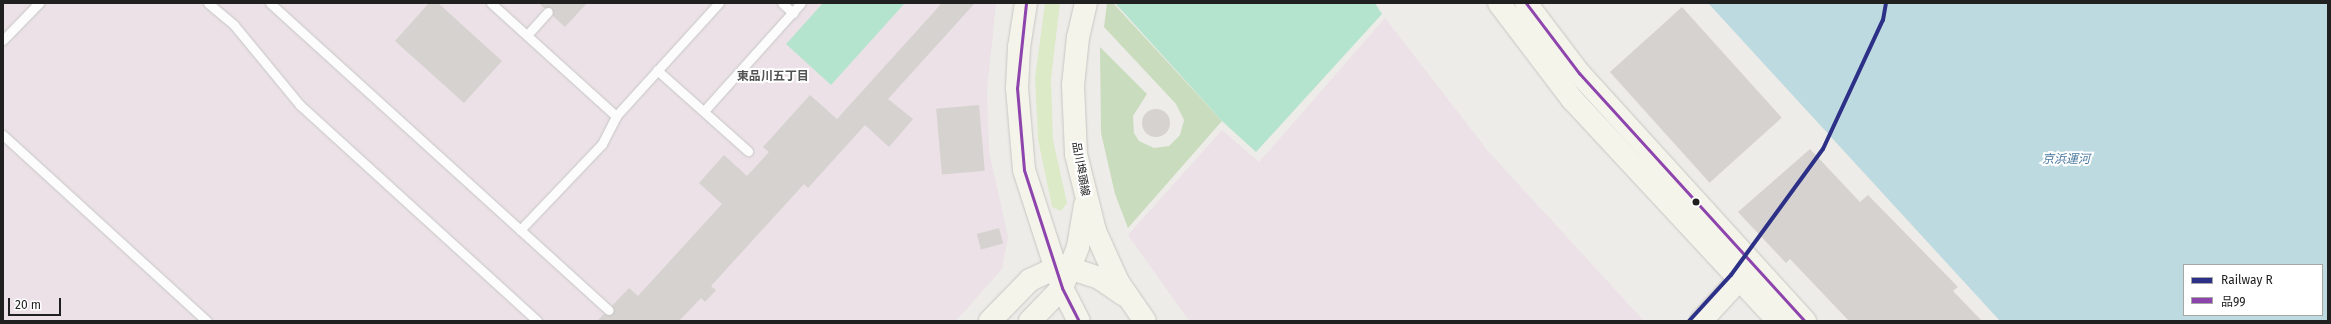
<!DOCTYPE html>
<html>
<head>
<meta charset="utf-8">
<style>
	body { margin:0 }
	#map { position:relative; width:2331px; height:324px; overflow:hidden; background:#eeece8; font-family:"Fira Sans","Noto Sans JP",sans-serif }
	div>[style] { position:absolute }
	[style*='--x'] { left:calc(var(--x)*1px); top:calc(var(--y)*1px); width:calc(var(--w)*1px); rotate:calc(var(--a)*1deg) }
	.industrial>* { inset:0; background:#ebe1e7 }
	.grass>* { inset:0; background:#dceac8 }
	.forest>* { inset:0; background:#cadcbe }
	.pitch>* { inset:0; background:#b5e4ce }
	.water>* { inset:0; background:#bddae0 }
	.building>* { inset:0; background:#d5d2cf; transform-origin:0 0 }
	.round { border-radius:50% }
	.roads { filter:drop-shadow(0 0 1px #c7c6c4) drop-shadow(0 0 1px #c7c6c4) }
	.lane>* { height:9px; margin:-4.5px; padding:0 4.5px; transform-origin:4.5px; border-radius:4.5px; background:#fcfcfc }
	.secondary>* { height:22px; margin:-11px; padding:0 11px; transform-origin:11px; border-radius:11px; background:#f4f4eb }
	.bus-1>* { height:3px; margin:-1.5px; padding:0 1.5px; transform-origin:1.5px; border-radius:1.5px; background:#8e44ad }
	.rail-1>* { height:4px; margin:-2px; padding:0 2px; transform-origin:2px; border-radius:2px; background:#2d3087 }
	.dots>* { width:11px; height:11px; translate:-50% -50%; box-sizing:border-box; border:2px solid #fff; border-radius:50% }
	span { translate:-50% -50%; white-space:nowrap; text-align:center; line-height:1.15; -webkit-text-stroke:4px #fff; paint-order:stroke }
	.street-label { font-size:11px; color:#202020 }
	.neighbourhood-label { font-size:12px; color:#535353; font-weight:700 }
	.water-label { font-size:12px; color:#47779f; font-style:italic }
	.frame { position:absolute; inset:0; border:4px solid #202020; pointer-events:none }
	.legend { position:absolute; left:2183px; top:264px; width:140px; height:52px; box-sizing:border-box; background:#fff; border:1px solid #a6a6a6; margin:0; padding:5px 7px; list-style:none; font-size:12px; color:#202020 }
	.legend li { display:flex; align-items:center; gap:8px; height:20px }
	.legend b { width:20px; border:1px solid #a6a6a6 }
	.scale { position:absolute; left:8px; top:298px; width:53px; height:18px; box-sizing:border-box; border:2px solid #202020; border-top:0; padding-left:5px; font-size:12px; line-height:14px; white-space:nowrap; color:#202020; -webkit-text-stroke:3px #fff; paint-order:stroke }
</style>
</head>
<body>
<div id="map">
	<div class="industrial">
		<div style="clip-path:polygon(3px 3px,996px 3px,987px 91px,989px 152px,1008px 236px,1002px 269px,956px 321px,3px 321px)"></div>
		<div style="clip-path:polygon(1385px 18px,1488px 151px,1644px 321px,1190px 321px,1187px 318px,1128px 235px,1222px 130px,1259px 162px)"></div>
	</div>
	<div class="grass">
		<div style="clip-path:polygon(1045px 3px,1060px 3px,1051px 79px,1053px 140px,1067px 203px,1061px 211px,1052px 207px,1038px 139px,1035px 78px)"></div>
	</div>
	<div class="forest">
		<div style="clip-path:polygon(1107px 3px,1113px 3px,1222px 121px,1128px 228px,1115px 194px,1101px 133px,1100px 47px,1147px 94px,1133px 116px,1134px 133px,1139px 141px,1154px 148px,1169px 146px,1180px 135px,1184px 120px,1176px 104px,1104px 27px)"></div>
	</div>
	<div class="pitch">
		<div style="clip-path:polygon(823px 3px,905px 3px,831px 85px,786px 44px)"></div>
		<div style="clip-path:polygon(1115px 3px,1375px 3px,1382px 14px,1256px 152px,1222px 121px)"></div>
	</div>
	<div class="water">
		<div style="clip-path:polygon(evenodd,1708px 3px,2328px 3px,2328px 321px,2000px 321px,1708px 3px,2184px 265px,2322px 265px,2322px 315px,2184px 315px,2184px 265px)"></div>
	</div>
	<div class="building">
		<div style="clip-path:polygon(429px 3px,438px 3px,502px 61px,464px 103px,395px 41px)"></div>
		<div style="clip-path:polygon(539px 3px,587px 3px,565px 27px,553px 16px,552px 8px,544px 8px)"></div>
		<div style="clip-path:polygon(942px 3px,975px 3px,888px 99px,913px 119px,889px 147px,865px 125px,808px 188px,804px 184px,711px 286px,716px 290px,705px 302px,701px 298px,679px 321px,597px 321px,604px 314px,612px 314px,612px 306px,629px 288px,638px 296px,722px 204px,699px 183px,724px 155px,747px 176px,769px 152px,763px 147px,810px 95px,837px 119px)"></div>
		<div style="left:1682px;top:7px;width:149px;height:97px;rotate:48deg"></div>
		<div style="left:979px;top:105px;width:66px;height:43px;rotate:85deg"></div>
		<div class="round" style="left:1142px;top:109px;width:28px;height:28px"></div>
		<div style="clip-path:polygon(1810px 149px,1860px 202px,1868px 195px,1958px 287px,1953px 291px,1982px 321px,1849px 321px,1790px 259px,1786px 263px,1738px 212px)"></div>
		<div style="left:999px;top:228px;width:16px;height:23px;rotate:75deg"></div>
	</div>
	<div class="roads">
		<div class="lane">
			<div style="--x:208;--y:3;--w:34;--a:40"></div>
			<div style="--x:234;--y:25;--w:104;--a:50.5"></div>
			<div style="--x:300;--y:105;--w:321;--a:42.3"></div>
			<div style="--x:270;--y:3;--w:457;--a:42.2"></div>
			<div style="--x:491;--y:3;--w:169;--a:42.1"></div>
			<div style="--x:782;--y:3;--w:15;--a:42"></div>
			<div style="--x:527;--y:35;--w:31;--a:-48"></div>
			<div style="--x:3;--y:40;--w:52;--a:-45.8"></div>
			<div style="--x:657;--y:70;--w:122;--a:41.7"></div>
			<div style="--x:704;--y:111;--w:145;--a:-48.1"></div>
			<div style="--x:3;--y:135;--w:276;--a:42.4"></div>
			<div style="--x:520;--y:230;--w:119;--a:-46.4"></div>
			<div style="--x:602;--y:144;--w:31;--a:-63"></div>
			<div style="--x:616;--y:116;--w:153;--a:-47.7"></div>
		</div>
		<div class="secondary">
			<div style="--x:1026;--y:3;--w:45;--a:99"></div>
			<div style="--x:1019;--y:47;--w:41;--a:92.8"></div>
			<div style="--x:1017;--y:88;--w:82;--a:85.1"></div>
			<div style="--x:1024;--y:170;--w:124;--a:72.1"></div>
			<div style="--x:1062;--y:288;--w:37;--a:63"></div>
			<div style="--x:1086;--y:3;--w:35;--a:103"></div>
			<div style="--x:1078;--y:37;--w:48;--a:95.9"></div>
			<div style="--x:1073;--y:85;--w:69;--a:87.5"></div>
			<div style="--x:1076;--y:154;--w:79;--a:76.1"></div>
			<div style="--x:1095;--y:231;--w:56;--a:65.7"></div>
			<div style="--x:1118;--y:282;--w:47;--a:55.3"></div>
			<div style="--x:1499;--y:3;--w:121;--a:52.8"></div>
			<div style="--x:1572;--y:99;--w:303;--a:47.1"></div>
			<div style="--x:1526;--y:3;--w:88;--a:52.9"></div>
			<div style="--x:1579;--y:73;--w:336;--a:47.7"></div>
			<div style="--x:990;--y:321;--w:57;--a:-45.7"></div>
			<div style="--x:1030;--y:280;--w:29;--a:-25"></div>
			<div style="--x:1056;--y:268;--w:19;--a:6"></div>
			<div style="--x:1075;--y:270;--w:25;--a:18"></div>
			<div style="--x:1099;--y:278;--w:30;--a:34"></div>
			<div style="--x:1030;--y:321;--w:46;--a:-45.9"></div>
			<div style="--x:1062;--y:288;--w:44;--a:-68.7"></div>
			<div style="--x:1078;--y:247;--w:43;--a:-80.5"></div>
			<div style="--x:1701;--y:321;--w:71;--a:-47.3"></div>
		</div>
	</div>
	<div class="bus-1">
		<div style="--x:1026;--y:3;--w:85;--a:96"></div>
		<div style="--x:1017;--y:88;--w:82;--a:85.1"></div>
		<div style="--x:1024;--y:170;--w:124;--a:72.1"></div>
		<div style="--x:1062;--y:288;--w:37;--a:63"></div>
		<div style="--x:1526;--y:3;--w:88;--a:52.9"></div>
		<div style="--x:1579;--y:73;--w:336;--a:47.7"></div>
	</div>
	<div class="rail-1">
		<div style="--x:1689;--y:321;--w:62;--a:-47.6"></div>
		<div style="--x:1731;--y:275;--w:156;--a:-53.9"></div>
		<div style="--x:1823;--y:149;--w:142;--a:-65.1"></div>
		<div style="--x:1883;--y:20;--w:17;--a:-80"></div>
	</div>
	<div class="dots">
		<div style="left:1696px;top:202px;background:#202020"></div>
	</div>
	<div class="street-label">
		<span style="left:1080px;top:169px;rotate:80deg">品川埠頭線</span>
	</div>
	<div class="neighbourhood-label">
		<span style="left:773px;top:77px">東品川五丁目</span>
	</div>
	<div class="water-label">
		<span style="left:2066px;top:160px">京浜運河</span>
	</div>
	<div class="frame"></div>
	<ul class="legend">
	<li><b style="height:5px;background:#2d3087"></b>Railway R</li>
	<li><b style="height:5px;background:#8e44ad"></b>品99</li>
	</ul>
	<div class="scale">20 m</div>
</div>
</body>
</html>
